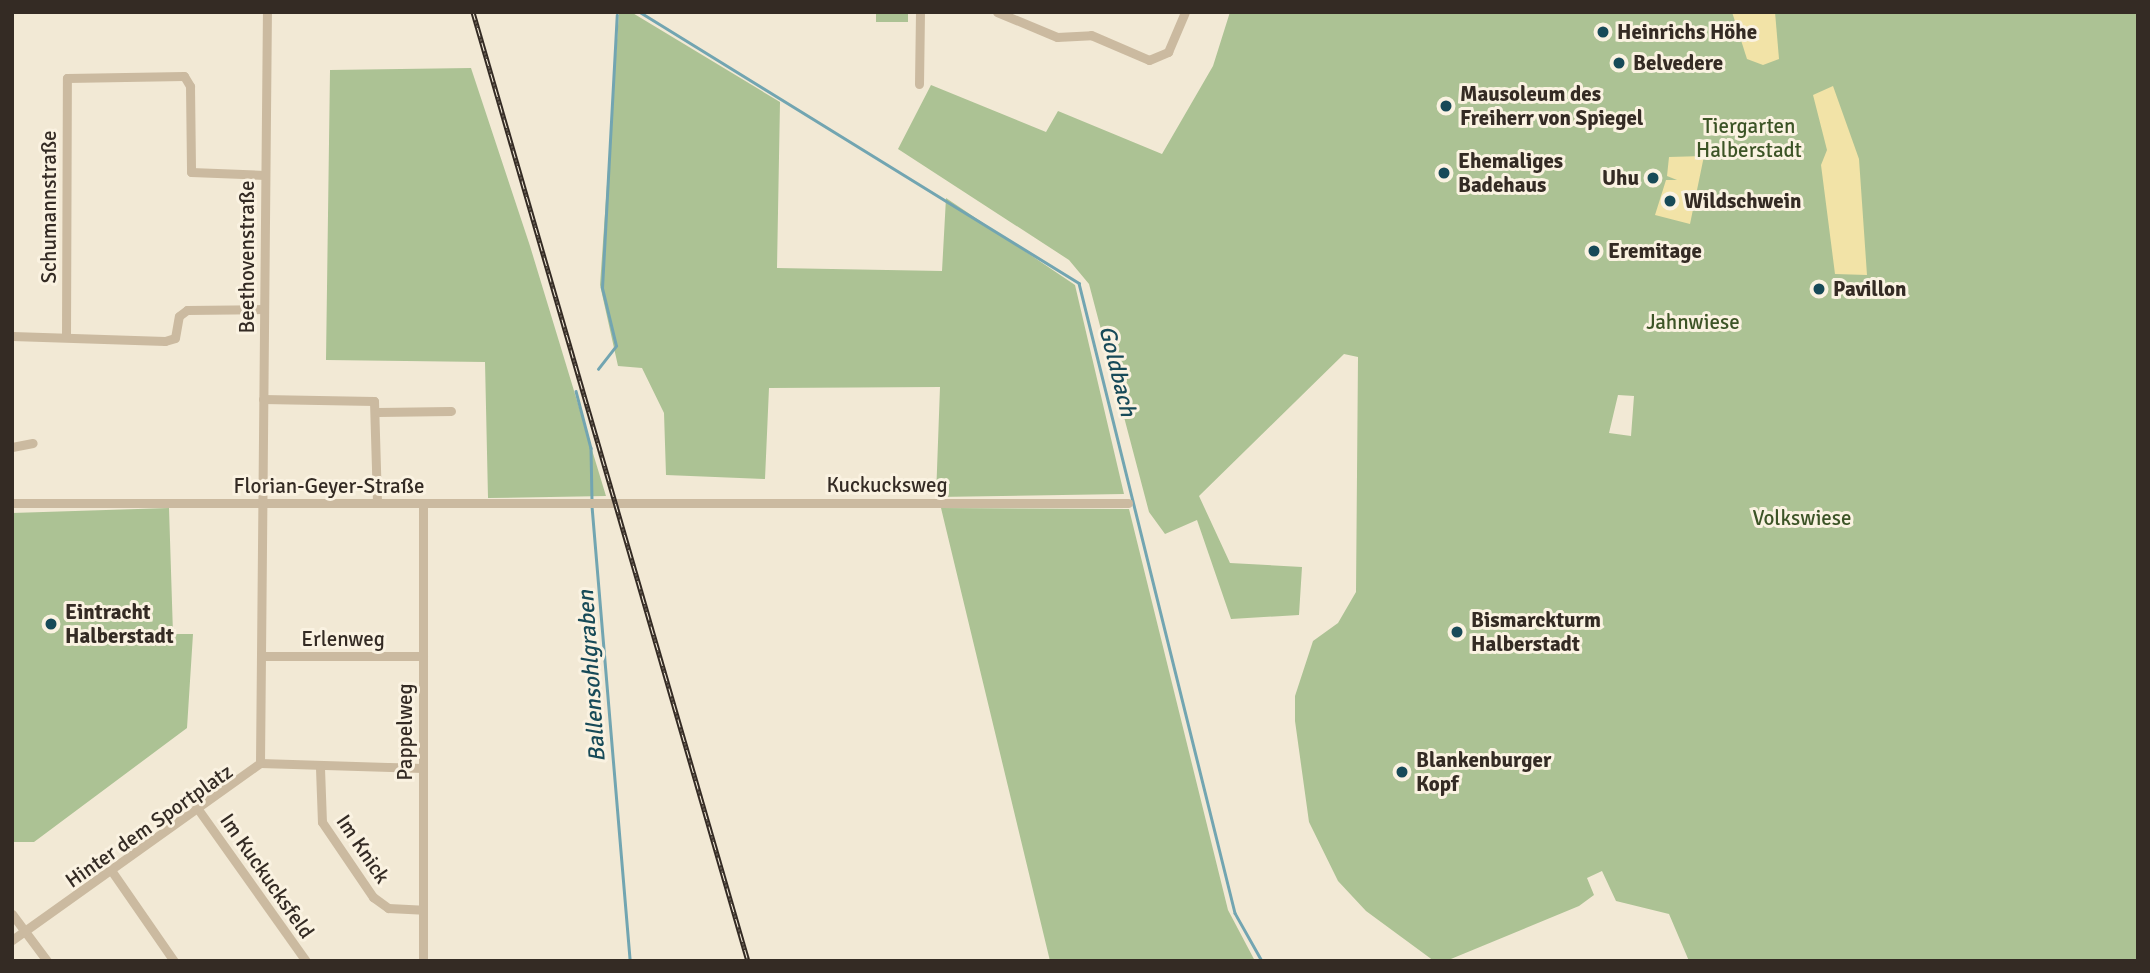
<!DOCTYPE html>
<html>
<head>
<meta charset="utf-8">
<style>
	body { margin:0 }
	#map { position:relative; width:2150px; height:973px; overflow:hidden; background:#f2e9d5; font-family:Signika,sans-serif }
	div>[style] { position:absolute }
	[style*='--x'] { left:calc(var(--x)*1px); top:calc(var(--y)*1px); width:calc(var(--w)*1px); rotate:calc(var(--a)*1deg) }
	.green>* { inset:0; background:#acc294; transform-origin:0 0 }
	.sand>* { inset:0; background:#f2e3a7 }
	.stream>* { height:2.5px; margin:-1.25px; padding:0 1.25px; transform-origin:1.25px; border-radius:1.25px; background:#72a5b1 }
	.street>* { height:9px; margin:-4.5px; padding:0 4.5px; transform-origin:4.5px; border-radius:4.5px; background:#cbbaa0 }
	.rail>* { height:5px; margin-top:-2.5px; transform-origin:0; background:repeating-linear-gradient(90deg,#faf2e1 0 8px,#342b24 0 16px); box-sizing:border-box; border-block:2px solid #342b24 }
	.dots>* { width:19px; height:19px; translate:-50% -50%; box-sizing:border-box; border:4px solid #faf2e1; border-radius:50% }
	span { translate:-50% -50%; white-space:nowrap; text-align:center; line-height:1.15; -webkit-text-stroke:6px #faf2e1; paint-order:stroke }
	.poi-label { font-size:21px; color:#342b24; font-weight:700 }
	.left { translate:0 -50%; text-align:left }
	.right { translate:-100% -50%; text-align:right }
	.park-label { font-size:21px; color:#3c5426 }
	.street-label { font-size:21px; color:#342b24 }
	.water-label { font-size:23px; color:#174a58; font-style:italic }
	.frame { position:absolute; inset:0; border:14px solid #342b24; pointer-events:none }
</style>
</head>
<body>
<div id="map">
	<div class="green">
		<div style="clip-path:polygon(619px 12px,631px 12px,780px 102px,777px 268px,942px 271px,946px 198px,1075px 285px,1124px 494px,936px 497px,940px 387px,769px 388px,765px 479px,666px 475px,664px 413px,642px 368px,618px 366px,600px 285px)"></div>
		<div style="left:876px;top:12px;width:32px;height:10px"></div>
		<div style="clip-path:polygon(evenodd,1230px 12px,2138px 12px,2138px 961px,1689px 961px,1669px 914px,1616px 901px,1602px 871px,1587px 878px,1594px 895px,1579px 906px,1446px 961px,1434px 961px,1366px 911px,1338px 881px,1309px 822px,1295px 721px,1295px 696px,1313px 641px,1338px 623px,1356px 592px,1358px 357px,1344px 354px,1199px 496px,1230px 563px,1302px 567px,1299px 615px,1231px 619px,1197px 520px,1165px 534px,1149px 512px,1089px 284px,1069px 260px,898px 149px,931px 85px,1046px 132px,1058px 111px,1162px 154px,1213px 66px,1230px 12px,1618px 395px,1634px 396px,1631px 436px,1609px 433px,1618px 395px)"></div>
		<div style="clip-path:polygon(471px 68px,530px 246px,606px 496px,488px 498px,485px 362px,326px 360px,330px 70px)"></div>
		<div style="clip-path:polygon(169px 508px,173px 634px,193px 634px,187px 728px,34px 842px,12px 842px,12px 513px)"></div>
		<div style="clip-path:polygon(941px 508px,1129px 509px,1228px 910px,1255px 961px,1050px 961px)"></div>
	</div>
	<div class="sand">
		<div style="clip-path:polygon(1732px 12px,1775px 12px,1779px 59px,1763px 65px,1747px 59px)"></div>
		<div style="clip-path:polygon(1833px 86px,1859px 159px,1867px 275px,1835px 274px,1821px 165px,1827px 150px,1813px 95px)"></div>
		<div style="clip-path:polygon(1704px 156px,1690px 224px,1655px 215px,1666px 180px,1677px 180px,1667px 176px,1669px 157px)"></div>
	</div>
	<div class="stream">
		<div style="--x:640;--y:12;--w:516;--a:31.69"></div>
		<div style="--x:1079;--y:283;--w:649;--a:76.09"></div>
		<div style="--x:1235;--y:913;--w:55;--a:60.6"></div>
		<div style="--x:598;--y:369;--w:29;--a:-52"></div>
		<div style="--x:616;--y:346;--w:60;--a:-103.6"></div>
		<div style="--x:602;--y:288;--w:273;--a:-86.9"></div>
		<div style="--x:576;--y:391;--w:59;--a:75.3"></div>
		<div style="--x:591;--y:448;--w:52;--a:88.9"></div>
		<div style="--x:592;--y:506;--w:457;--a:85.2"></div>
	</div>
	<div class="street">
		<div style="--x:997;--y:12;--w:65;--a:22.6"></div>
		<div style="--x:1057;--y:37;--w:34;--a:-3"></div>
		<div style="--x:1091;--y:35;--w:63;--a:23.3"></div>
		<div style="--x:1149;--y:60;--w:21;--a:-23"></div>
		<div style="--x:1168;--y:52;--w:43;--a:-67"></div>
		<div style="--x:919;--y:84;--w:72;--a:-89.2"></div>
		<div style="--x:12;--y:336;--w:153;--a:1.9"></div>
		<div style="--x:165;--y:341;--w:10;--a:-17"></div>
		<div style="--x:175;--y:338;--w:22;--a:-80"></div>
		<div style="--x:179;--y:316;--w:10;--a:-37"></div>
		<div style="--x:187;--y:310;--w:77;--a:-0.7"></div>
		<div style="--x:66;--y:337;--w:259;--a:-89.8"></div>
		<div style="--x:67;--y:78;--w:117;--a:-1"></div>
		<div style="--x:184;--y:76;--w:12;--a:59"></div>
		<div style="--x:190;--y:86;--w:86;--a:89.3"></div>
		<div style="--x:191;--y:172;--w:74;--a:2.3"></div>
		<div style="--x:263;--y:399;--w:111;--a:1"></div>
		<div style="--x:374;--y:401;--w:102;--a:88.3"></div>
		<div style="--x:378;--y:412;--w:73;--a:-0.8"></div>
		<div style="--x:12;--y:447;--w:21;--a:-11"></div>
		<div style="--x:12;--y:503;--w:1116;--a:0"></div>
		<div style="--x:262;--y:656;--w:161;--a:0"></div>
		<div style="--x:260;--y:763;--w:163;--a:1.8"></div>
		<div style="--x:320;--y:768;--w:54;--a:87.9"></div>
		<div style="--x:322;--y:822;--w:91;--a:55.8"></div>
		<div style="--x:373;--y:897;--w:19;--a:36"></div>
		<div style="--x:388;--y:908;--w:35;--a:3"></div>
		<div style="--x:200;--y:812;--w:183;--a:54.6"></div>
		<div style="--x:113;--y:873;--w:107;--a:55.3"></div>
		<div style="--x:12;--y:914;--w:59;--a:53.3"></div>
		<div style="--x:12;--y:940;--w:305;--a:-35.5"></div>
		<div style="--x:260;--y:763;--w:751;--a:-89.47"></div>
		<div style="--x:423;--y:961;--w:458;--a:-90"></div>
	</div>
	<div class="rail">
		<div style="--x:473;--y:12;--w:988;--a:73.84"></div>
	</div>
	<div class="dots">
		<div style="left:1603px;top:32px;background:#174a58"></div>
		<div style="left:1619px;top:63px;background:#174a58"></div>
		<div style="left:1446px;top:106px;background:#174a58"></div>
		<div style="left:1444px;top:173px;background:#174a58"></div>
		<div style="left:1653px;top:178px;background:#174a58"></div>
		<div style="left:1670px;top:201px;background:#174a58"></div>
		<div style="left:1594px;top:251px;background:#174a58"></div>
		<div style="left:1819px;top:289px;background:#174a58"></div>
		<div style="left:51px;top:624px;background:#174a58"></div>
		<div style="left:1457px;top:632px;background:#174a58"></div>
		<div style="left:1402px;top:772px;background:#174a58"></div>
	</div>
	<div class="poi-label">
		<span class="left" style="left:1617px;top:32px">Heinrichs Höhe</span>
		<span class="left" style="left:1633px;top:63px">Belvedere</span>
		<span class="left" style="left:1460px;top:106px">Mausoleum des<br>Freiherr von Spiegel</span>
		<span class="left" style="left:1458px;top:173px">Ehemaliges<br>Badehaus</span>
		<span class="right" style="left:1639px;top:178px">Uhu</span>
		<span class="left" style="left:1684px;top:201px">Wildschwein</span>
		<span class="left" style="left:1608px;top:251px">Eremitage</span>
		<span class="left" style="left:1833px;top:289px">Pavillon</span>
		<span class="left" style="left:65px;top:624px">Eintracht<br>Halberstadt</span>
		<span class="left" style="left:1471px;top:632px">Bismarckturm<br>Halberstadt</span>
		<span class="left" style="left:1416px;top:772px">Blankenburger<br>Kopf</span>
	</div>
	<div class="park-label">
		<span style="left:1749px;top:138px">Tiergarten<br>Halberstadt</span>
		<span style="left:1693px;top:322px">Jahnwiese</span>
		<span style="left:1802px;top:518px">Volkswiese</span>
	</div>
	<div class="street-label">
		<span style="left:49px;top:207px;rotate:-90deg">Schumannstraße</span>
		<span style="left:247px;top:257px;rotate:-90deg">Beethovenstraße</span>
		<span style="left:887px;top:485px">Kuckucksweg</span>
		<span style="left:329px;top:486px">Florian-Geyer-Straße</span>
		<span style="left:343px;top:639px">Erlenweg</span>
		<span style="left:405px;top:732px;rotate:-90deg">Pappelweg</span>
		<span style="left:149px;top:826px;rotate:-35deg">Hinter dem Sportplatz</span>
		<span style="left:363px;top:849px;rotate:56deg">Im Knick</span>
		<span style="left:267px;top:876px;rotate:55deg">Im Kuckucksfeld</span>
	</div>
	<div class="water-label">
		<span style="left:1117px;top:371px;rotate:76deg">Goldbach</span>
		<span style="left:592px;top:676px;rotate:-94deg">Ballensohlgraben</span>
	</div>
	<div class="frame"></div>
</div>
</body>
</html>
